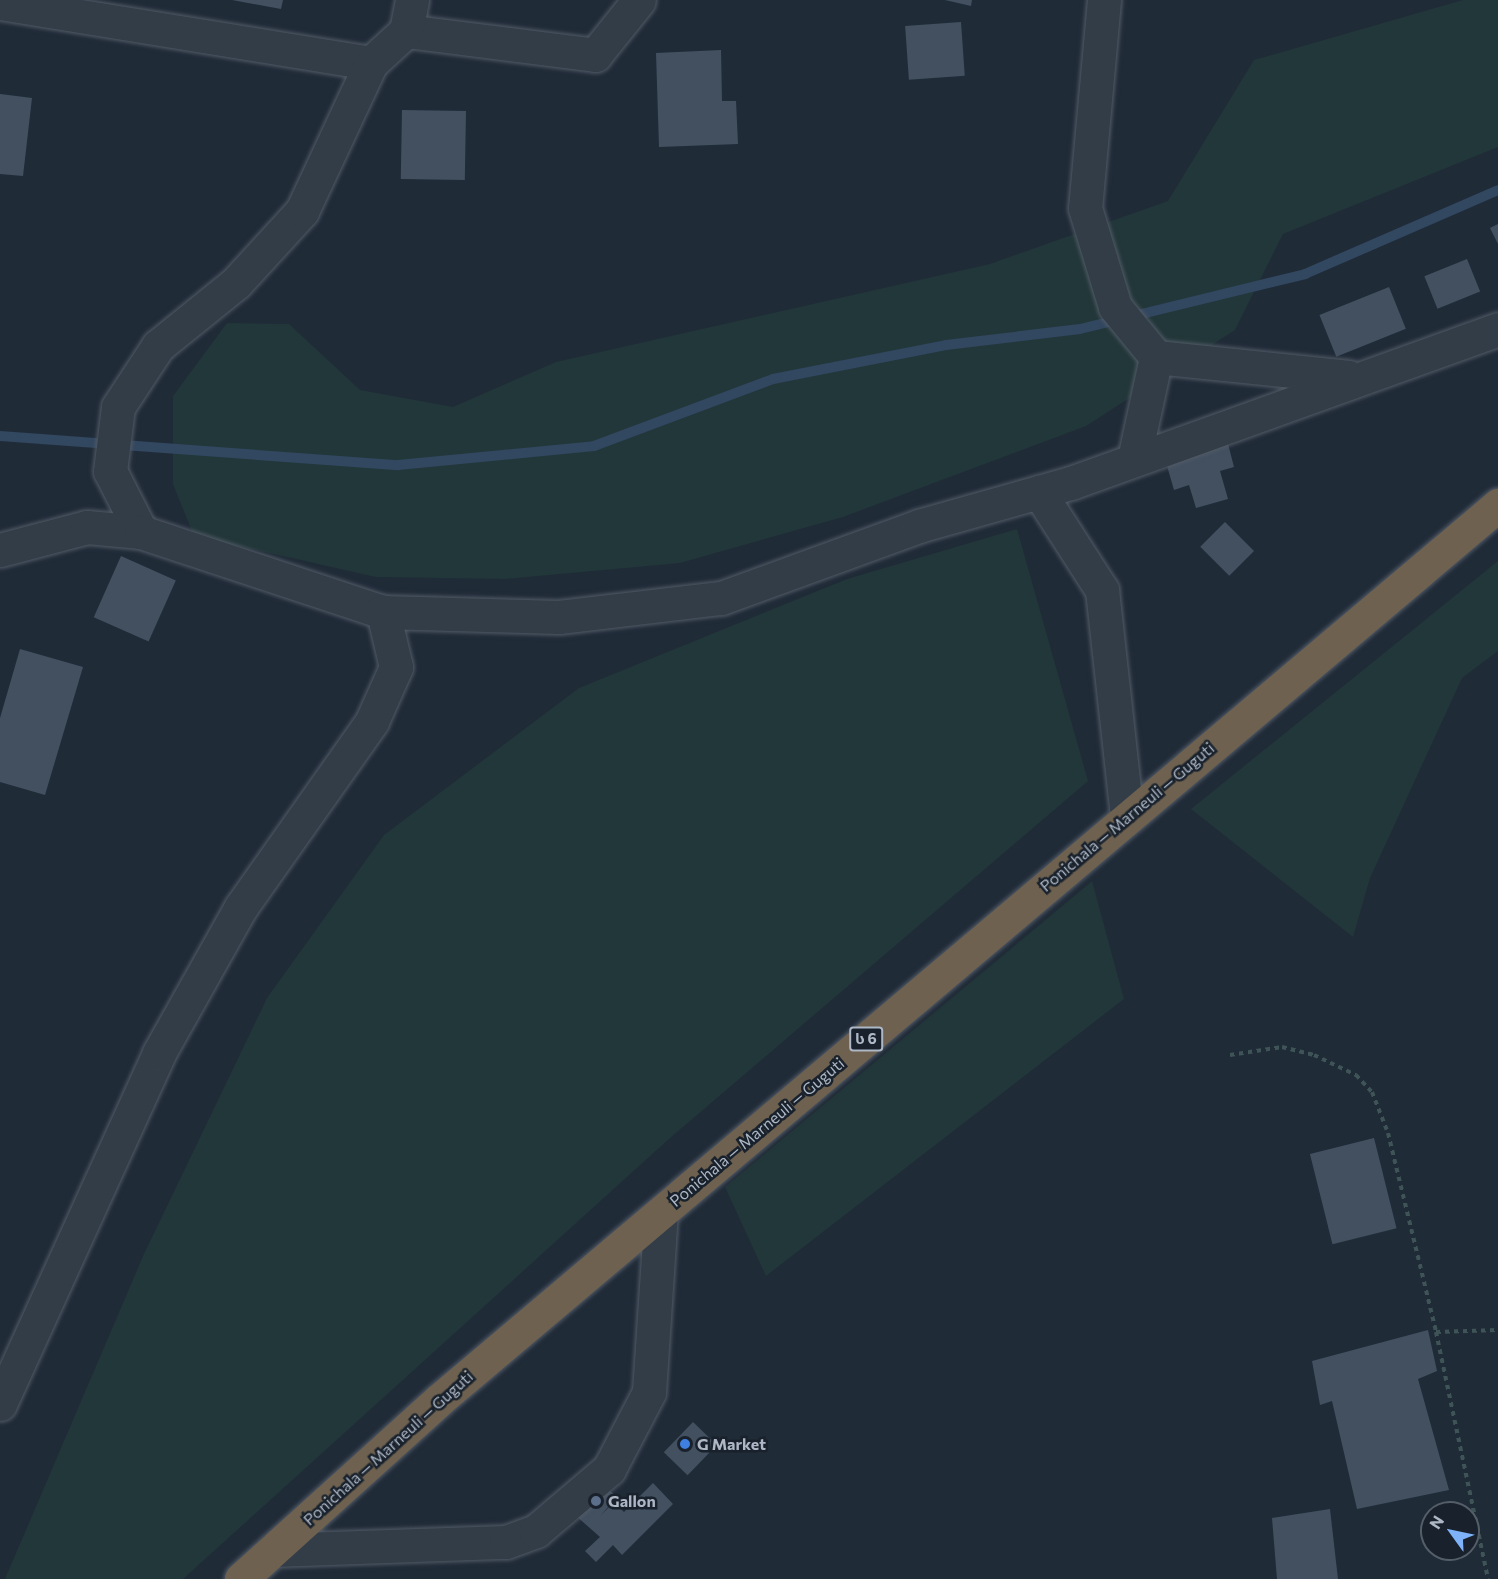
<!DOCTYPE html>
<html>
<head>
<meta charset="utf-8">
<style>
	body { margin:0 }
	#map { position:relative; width:1498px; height:1579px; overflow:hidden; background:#202b38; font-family:Commissioner,"Noto Sans Georgian",sans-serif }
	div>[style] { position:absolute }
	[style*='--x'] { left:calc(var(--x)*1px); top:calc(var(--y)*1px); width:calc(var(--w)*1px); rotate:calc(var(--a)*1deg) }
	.green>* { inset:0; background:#223739 }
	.stream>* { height:10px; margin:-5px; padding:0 5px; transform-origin:5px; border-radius:5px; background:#324760 }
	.building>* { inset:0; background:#425060; transform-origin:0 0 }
	.path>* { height:4px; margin-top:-2px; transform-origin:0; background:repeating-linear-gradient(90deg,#3f5456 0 4.5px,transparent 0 9px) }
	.roads { filter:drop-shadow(0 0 2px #515a66) drop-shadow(0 0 2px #515a66) }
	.minor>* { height:33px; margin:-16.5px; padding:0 16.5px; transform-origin:16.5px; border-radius:16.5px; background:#333d48 }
	.highway>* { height:33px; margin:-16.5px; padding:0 16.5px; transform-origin:16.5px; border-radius:16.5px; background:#6e6150 }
	.dots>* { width:16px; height:16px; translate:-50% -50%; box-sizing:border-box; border:3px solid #19222c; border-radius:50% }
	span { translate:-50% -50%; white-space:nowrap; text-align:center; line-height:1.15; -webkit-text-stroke:5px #19222c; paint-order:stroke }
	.shield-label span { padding:2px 4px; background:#19222c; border:2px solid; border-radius:4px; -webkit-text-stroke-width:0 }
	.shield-label { font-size:15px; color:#adb7c5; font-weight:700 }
	.street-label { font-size:16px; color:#adb7c5 }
	.poi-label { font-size:16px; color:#adb7c5; font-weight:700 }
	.left { translate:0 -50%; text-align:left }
	.north { position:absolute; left:1420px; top:1501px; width:60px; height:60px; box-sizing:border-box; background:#19222c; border:2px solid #545e69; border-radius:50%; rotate:303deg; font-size:16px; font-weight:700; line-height:24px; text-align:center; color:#adb7c5 }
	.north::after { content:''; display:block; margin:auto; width:21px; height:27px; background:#7eb2f9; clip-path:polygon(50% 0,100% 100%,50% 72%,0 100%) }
</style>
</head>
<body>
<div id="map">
	<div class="green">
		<div style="clip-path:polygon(1463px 0,1498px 0,1498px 147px,1283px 234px,1235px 330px,1086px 426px,843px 517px,680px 563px,504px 579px,376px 577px,194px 536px,173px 484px,173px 396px,227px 323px,289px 324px,360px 390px,453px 407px,556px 362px,990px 264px,1168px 201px,1254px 60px)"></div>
		<div style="clip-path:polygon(1017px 529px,1088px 781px,670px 1138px,183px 1579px,5px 1579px,144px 1254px,267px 998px,384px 835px,579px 688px,847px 579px)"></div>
		<div style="clip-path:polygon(1498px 561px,1498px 651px,1462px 678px,1370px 878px,1353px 937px,1191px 809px)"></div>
		<div style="clip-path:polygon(1092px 881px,1124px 999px,766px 1276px,725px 1187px)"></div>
	</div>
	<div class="stream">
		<div style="--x:0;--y:436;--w:399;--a:4.2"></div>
		<div style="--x:398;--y:465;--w:197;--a:-5.5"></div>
		<div style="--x:594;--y:446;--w:191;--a:-20.5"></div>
		<div style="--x:773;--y:379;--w:176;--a:-11.1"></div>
		<div style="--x:946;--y:345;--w:135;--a:-6.8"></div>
		<div style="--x:1080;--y:329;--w:232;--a:-13.7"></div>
		<div style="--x:1305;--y:274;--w:210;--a:-23.5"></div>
	</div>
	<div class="building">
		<div style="clip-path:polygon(232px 0,283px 0,281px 9px)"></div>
		<div style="clip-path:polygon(945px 0,972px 0,971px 6px)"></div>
		<div style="left:961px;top:22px;width:54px;height:56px;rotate:86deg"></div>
		<div style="clip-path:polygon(721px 50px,722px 101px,736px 101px,738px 144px,659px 147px,656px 53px)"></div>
		<div style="clip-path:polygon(0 94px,32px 98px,23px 176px,0 174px)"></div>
		<div style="left:402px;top:110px;width:64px;height:69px;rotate:1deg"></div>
		<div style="clip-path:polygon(1498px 224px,1498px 244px,1490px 228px)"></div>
		<div style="left:1467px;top:259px;width:35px;height:46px;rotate:68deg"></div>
		<div style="left:1389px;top:287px;width:45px;height:75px;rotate:68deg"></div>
		<div style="clip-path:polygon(1227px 440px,1234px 467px,1220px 471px,1228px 499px,1196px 508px,1189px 485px,1174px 490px,1165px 459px)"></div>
		<div style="left:1225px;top:522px;width:41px;height:35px;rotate:45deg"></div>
		<div style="left:121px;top:556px;width:60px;height:67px;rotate:24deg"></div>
		<div style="clip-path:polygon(20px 649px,83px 667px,45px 795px,0 782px,0 718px)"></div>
		<div style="left:1374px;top:1138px;width:93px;height:66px;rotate:76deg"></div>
		<div style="clip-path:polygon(1428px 1330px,1437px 1371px,1418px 1379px,1449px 1490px,1357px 1509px,1332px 1401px,1320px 1405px,1312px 1361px)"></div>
		<div style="left:693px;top:1422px;width:33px;height:42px;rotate:44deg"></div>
		<div style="clip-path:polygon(594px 1476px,617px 1497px,601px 1515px,614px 1502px,624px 1512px,653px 1483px,673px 1504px,622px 1555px,613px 1545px,596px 1562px,585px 1551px,600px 1537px,566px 1507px)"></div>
		<div style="clip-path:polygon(1330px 1509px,1338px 1579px,1277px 1579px,1272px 1518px)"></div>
	</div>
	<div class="path">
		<div style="--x:1230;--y:1055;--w:53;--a:-8.7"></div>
		<div style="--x:1282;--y:1047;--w:33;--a:14"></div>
		<div style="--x:1314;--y:1055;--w:47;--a:25.5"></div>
		<div style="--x:1356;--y:1075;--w:23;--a:47"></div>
		<div style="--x:1372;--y:1092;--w:44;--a:68.7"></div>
		<div style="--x:1388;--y:1133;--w:205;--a:76.4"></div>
		<div style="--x:1436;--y:1332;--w:252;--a:78.1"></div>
		<div style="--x:1436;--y:1332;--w:62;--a:-1.8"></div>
	</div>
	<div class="roads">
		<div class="minor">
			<div style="--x:1104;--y:0;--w:209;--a:95.2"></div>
			<div style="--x:1085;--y:208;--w:103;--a:73.1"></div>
			<div style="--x:1115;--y:307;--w:65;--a:50.6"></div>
			<div style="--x:1156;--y:357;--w:194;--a:5.9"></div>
			<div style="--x:0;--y:3;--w:376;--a:9.2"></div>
			<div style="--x:406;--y:31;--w:191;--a:7.2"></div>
			<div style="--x:595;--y:55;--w:70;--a:-51.3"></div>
			<div style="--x:1134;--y:459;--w:104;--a:-77.8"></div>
			<div style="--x:1039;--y:492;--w:117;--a:57.3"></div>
			<div style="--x:1102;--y:590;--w:228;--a:83.7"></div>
			<div style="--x:141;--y:532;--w:68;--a:-116.9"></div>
			<div style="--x:110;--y:471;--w:64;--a:-82.9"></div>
			<div style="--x:118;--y:407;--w:73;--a:-56.7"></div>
			<div style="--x:158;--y:346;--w:100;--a:-38.9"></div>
			<div style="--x:236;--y:283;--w:98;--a:-47.5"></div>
			<div style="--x:302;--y:211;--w:163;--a:-65"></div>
			<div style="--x:371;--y:63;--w:47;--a:-42.4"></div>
			<div style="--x:406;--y:31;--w:32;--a:-79"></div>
			<div style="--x:0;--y:550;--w:90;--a:-14.8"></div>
			<div style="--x:87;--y:527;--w:54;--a:5.3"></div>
			<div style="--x:141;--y:532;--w:255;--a:18.3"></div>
			<div style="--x:383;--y:612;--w:176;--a:1.6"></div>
			<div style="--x:559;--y:617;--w:163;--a:-6.7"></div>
			<div style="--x:721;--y:598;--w:211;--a:-20"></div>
			<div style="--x:919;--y:526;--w:158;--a:-15.8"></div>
			<div style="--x:1071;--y:483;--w:454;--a:-19.8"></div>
			<div style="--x:0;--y:1404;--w:385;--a:-65.6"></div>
			<div style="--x:159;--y:1053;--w:167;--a:-60.7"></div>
			<div style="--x:241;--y:907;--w:228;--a:-54.8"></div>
			<div style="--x:372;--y:721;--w:59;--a:-66"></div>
			<div style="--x:396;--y:667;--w:57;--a:-103.3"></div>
			<div style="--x:273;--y:1550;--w:233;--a:-2"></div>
			<div style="--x:506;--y:1542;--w:32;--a:-20"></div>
			<div style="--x:536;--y:1531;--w:96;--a:-40.3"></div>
			<div style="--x:609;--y:1469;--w:87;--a:-62.5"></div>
			<div style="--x:649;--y:1392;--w:179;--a:-86.2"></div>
		</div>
		<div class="highway">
			<div style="--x:241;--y:1579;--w:267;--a:-42.1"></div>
			<div style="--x:439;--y:1400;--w:1387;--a:-40.2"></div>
		</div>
	</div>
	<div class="dots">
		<div style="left:685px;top:1444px;background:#3f7fe0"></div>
		<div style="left:596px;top:1501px;background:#5c6f8a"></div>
	</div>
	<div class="shield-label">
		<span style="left:866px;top:1039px">ს 6</span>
	</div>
	<div class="street-label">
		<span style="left:1127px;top:817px;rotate:-40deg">Ponichala — Marneuli — Guguti</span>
		<span style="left:757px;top:1132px;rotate:-40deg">Ponichala — Marneuli — Guguti</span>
		<span style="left:388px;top:1448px;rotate:-42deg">Ponichala — Marneuli — Guguti</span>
	</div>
	<div class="poi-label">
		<span class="left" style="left:697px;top:1444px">G Market</span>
		<span class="left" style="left:608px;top:1501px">Gallon</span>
	</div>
	<div class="north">N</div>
</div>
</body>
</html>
